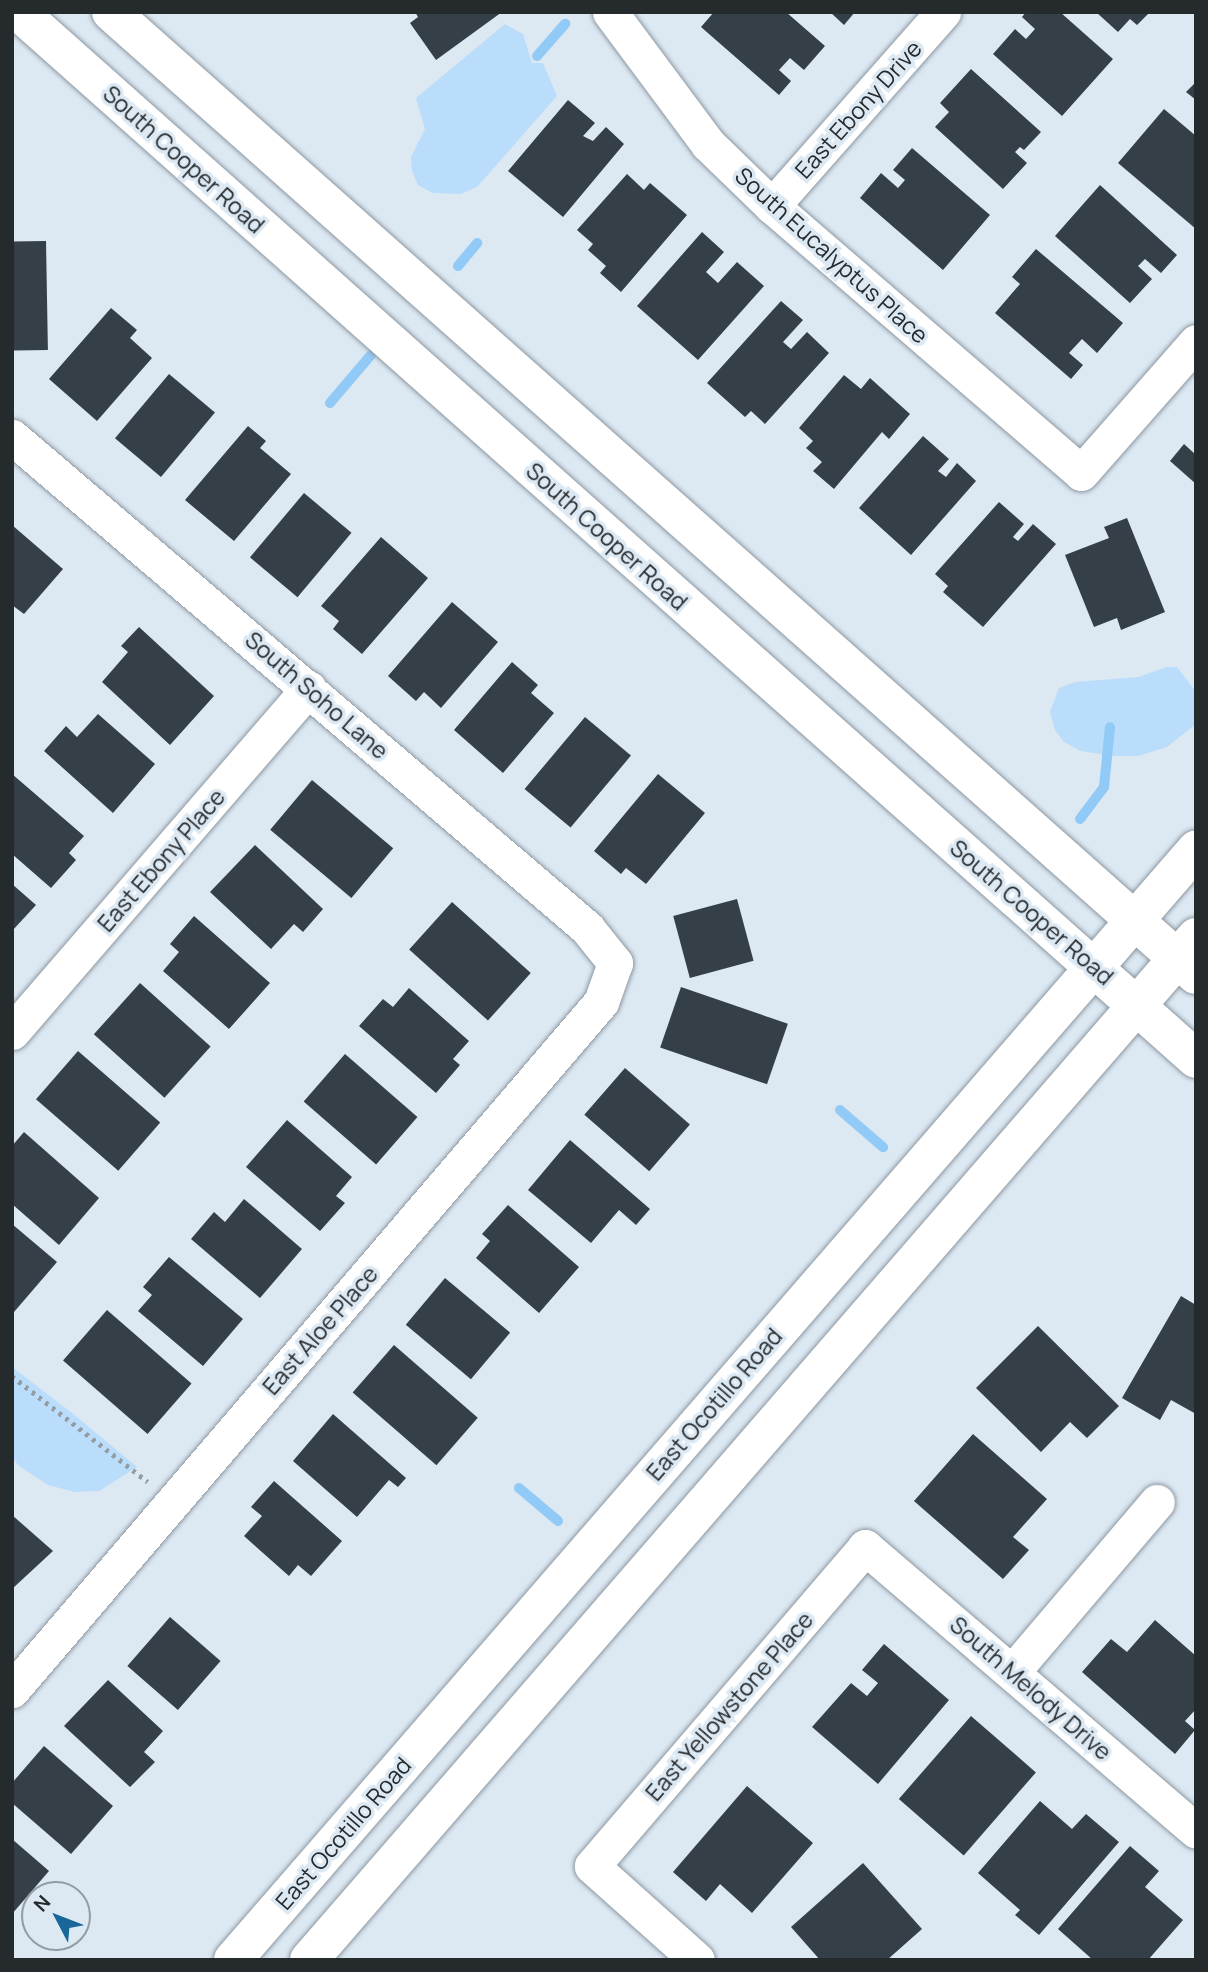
<!DOCTYPE html>
<html>
<head>
<meta charset="utf-8">
<style>
	body { margin:0 }
	#map { position:relative; width:1208px; height:1972px; overflow:hidden; background:#dce8f2; font-family:Manrope,sans-serif }
	div>[style] { position:absolute }
	[style*='--x'] { left:calc(var(--x)*1px); top:calc(var(--y)*1px); width:calc(var(--w)*1px); rotate:calc(var(--a)*1deg) }
	.green>* { inset:0; background:#b9ddfb }
	.stream>* { height:10px; margin:-5px; padding:0 5px; transform-origin:5px; border-radius:5px; background:#92caf7 }
	.building>* { inset:0; background:#353f48; transform-origin:0 0 }
	.path>* { height:4.5px; margin-top:-2.25px; transform-origin:0; background:repeating-linear-gradient(90deg,#949da4 0 3.5px,transparent 0 8.5px) }
	.roads { filter:drop-shadow(0 0 2px #8d98a1) drop-shadow(0 0 2px #8d98a1) }
	.street>* { height:35px; margin:-17.5px; padding:0 17.5px; transform-origin:17.5px; border-radius:17.5px; background:#fff }
	.secondary>* { height:38px; margin:-19px; padding:0 19px; transform-origin:19px; border-radius:19px; background:#fff }
	span { translate:-50% -50%; white-space:nowrap; text-align:center; line-height:1.15; -webkit-text-stroke:7px #dce8f2; paint-order:stroke }
	.street-label { font-size:23px; color:#252a2d }
	.frame { position:absolute; inset:0; border:14px solid #252a2d; pointer-events:none }
	.north { position:absolute; left:21px; top:1881px; width:70px; height:70px; box-sizing:border-box; background:#dce8f2; border:2px solid #939ca3; border-radius:50%; rotate:312deg; font-size:19px; font-weight:700; line-height:28px; text-align:center; color:#252a2d }
	.north::after { content:''; display:block; margin:auto; width:24px; height:32px; background:#196799; clip-path:polygon(50% 0,100% 100%,50% 72%,0 100%) }
</style>
</head>
<body>
<div id="map">
	<div class="green">
		<div style="clip-path:polygon(505px 24px,523px 34px,532px 63px,543px 63px,557px 96px,477px 187px,461px 194px,433px 193px,418px 185px,412px 171px,411px 157px,425px 129px,416px 98px)"></div>
		<div style="clip-path:polygon(1166px 667px,1177px 667px,1196px 692px,1196px 724px,1167px 747px,1138px 756px,1113px 756px,1081px 751px,1064px 742px,1055px 730px,1050px 712px,1059px 688px,1075px 682px,1139px 677px)"></div>
		<div style="clip-path:polygon(12px 1367px,72px 1413px,137px 1467px,99px 1491px,75px 1492px,48px 1485px,19px 1466px,12px 1457px)"></div>
	</div>
	<div class="stream">
		<div style="--x:537;--y:56;--w:43;--a:-48.8"></div>
		<div style="--x:458;--y:266;--w:30;--a:-50"></div>
		<div style="--x:330;--y:403;--w:63;--a:-49.5"></div>
		<div style="--x:1080;--y:819;--w:40;--a:-53"></div>
		<div style="--x:1104;--y:787;--w:60;--a:-84.3"></div>
		<div style="--x:840;--y:1110;--w:57;--a:40.7"></div>
		<div style="--x:519;--y:1488;--w:51;--a:40.2"></div>
	</div>
	<div class="building">
		<div style="clip-path:polygon(415px 12px,502px 12px,436px 60px,410px 23px,418px 17px)"></div>
		<div style="clip-path:polygon(714px 12px,786px 12px,825px 46px,804px 70px,790px 58px,779px 70px,791px 81px,779px 95px,701px 27px)"></div>
		<div style="clip-path:polygon(830px 12px,855px 12px,844px 25px)"></div>
		<div style="clip-path:polygon(1026px 12px,1060px 12px,1113px 59px,1062px 116px,993px 54px,1015px 29px,1026px 39px,1035px 29px,1022px 17px)"></div>
		<div style="clip-path:polygon(1096px 12px,1150px 12px,1137px 25px,1130px 19px,1118px 32px)"></div>
		<div style="clip-path:polygon(971px 69px,1041px 132px,1024px 150px,1020px 147px,1015px 152px,1027px 163px,1003px 189px,935px 127px,949px 112px,940px 103px)"></div>
		<div style="clip-path:polygon(1196px 82px,1196px 100px,1186px 92px)"></div>
		<div style="clip-path:polygon(568px 100px,595px 123px,583px 136px,593px 141px,606px 127px,624px 144px,563px 217px,508px 171px)"></div>
		<div style="clip-path:polygon(1164px 109px,1196px 136px,1196px 229px,1118px 163px)"></div>
		<div style="clip-path:polygon(912px 148px,990px 215px,943px 270px,860px 198px,881px 173px,898px 188px,905px 180px,893px 170px)"></div>
		<div style="clip-path:polygon(627px 174px,644px 190px,650px 183px,687px 215px,621px 292px,600px 273px,606px 266px,588px 250px,593px 244px,577px 230px)"></div>
		<div style="clip-path:polygon(1100px 185px,1177px 255px,1161px 273px,1145px 259px,1138px 266px,1152px 279px,1130px 303px,1055px 236px)"></div>
		<div style="clip-path:polygon(702px 232px,724px 252px,706px 272px,718px 283px,737px 262px,764px 286px,698px 360px,637px 306px)"></div>
		<div style="left:46px;top:241px;width:109px;height:34px;rotate:89deg"></div>
		<div style="clip-path:polygon(1036px 249px,1123px 323px,1097px 353px,1082px 339px,1069px 353px,1083px 365px,1071px 379px,995px 313px,1020px 284px,1012px 277px)"></div>
		<div style="clip-path:polygon(781px 301px,803px 320px,783px 342px,791px 349px,807px 332px,829px 353px,765px 424px,751px 411px,745px 417px,707px 383px)"></div>
		<div style="clip-path:polygon(111px 308px,137px 330px,130px 338px,152px 358px,97px 421px,49px 379px)"></div>
		<div style="left:169px;top:374px;width:60px;height:84px;rotate:40deg"></div>
		<div style="clip-path:polygon(844px 375px,861px 389px,870px 378px,910px 414px,889px 439px,882px 432px,834px 489px,813px 471px,822px 462px,806px 448px,813px 441px,799px 428px)"></div>
		<div style="clip-path:polygon(248px 426px,266px 441px,260px 448px,291px 474px,234px 541px,185px 500px)"></div>
		<div style="clip-path:polygon(923px 436px,949px 459px,938px 471px,946px 477px,957px 463px,976px 481px,911px 555px,859px 508px)"></div>
		<div style="clip-path:polygon(1184px 444px,1196px 455px,1196px 484px,1170px 461px)"></div>
		<div style="left:304px;top:493px;width:62px;height:84px;rotate:40deg"></div>
		<div style="clip-path:polygon(999px 502px,1024px 524px,1013px 537px,1018px 541px,1033px 524px,1056px 544px,983px 627px,943px 592px,948px 586px,935px 574px)"></div>
		<div style="clip-path:polygon(1127px 518px,1165px 612px,1121px 630px,1117px 618px,1094px 627px,1065px 555px,1109px 538px,1104px 527px)"></div>
		<div style="clip-path:polygon(12px 525px,63px 569px,24px 614px,12px 605px)"></div>
		<div style="clip-path:polygon(381px 537px,428px 578px,362px 654px,333px 629px,339px 621px,321px 606px)"></div>
		<div style="clip-path:polygon(452px 602px,498px 642px,441px 708px,424px 692px,416px 701px,388px 676px)"></div>
		<div style="clip-path:polygon(139px 627px,214px 696px,170px 745px,102px 682px,128px 652px,121px 646px)"></div>
		<div style="clip-path:polygon(512px 662px,538px 685px,531px 693px,554px 713px,503px 773px,454px 730px)"></div>
		<div style="clip-path:polygon(98px 714px,155px 764px,113px 813px,44px 751px,66px 726px,77px 737px)"></div>
		<div style="left:585px;top:717px;width:60px;height:94px;rotate:40deg"></div>
		<div style="clip-path:polygon(12px 774px,84px 836px,69px 853px,76px 860px,51px 888px,12px 854px)"></div>
		<div style="clip-path:polygon(658px 774px,705px 813px,646px 884px,626px 868px,621px 874px,594px 851px)"></div>
		<div style="left:312px;top:780px;width:106px;height:65px;rotate:40deg"></div>
		<div style="clip-path:polygon(255px 845px,323px 909px,303px 932px,294px 924px,271px 949px,210px 892px)"></div>
		<div style="clip-path:polygon(12px 884px,36px 905px,12px 931px)"></div>
		<div style="left:737px;top:899px;width:64px;height:66px;rotate:75deg"></div>
		<div style="left:452px;top:902px;width:106px;height:64px;rotate:42deg"></div>
		<div style="clip-path:polygon(194px 916px,270px 983px,229px 1029px,163px 971px,179px 952px,170px 944px)"></div>
		<div style="left:140px;top:983px;width:95px;height:69px;rotate:42deg"></div>
		<div style="left:681px;top:987px;width:113px;height:64px;rotate:19deg"></div>
		<div style="clip-path:polygon(409px 988px,469px 1041px,453px 1059px,460px 1065px,436px 1093px,359px 1026px,383px 999px,393px 1007px)"></div>
		<div style="left:78px;top:1051px;width:109px;height:64px;rotate:41deg"></div>
		<div style="left:345px;top:1054px;width:96px;height:63px;rotate:41deg"></div>
		<div style="left:625px;top:1068px;width:86px;height:62px;rotate:41deg"></div>
		<div style="clip-path:polygon(287px 1120px,352px 1177px,336px 1196px,345px 1203px,320px 1231px,246px 1167px)"></div>
		<div style="clip-path:polygon(24px 1132px,99px 1198px,59px 1245px,12px 1204px,12px 1146px)"></div>
		<div style="clip-path:polygon(570px 1140px,650px 1209px,636px 1225px,619px 1210px,591px 1243px,528px 1190px)"></div>
		<div style="clip-path:polygon(244px 1199px,302px 1249px,260px 1298px,191px 1239px,214px 1212px,225px 1222px)"></div>
		<div style="clip-path:polygon(508px 1205px,579px 1267px,539px 1313px,476px 1258px,490px 1241px,482px 1234px)"></div>
		<div style="clip-path:polygon(12px 1224px,57px 1262px,14px 1312px,12px 1310px)"></div>
		<div style="clip-path:polygon(169px 1257px,243px 1319px,203px 1366px,138px 1311px,152px 1295px,143px 1287px)"></div>
		<div style="left:445px;top:1278px;width:85px;height:61px;rotate:40deg"></div>
		<div style="clip-path:polygon(1181px 1296px,1196px 1305px,1196px 1414px,1171px 1400px,1160px 1420px,1122px 1398px)"></div>
		<div style="left:107px;top:1310px;width:112px;height:67px;rotate:41deg"></div>
		<div style="clip-path:polygon(1038px 1326px,1119px 1406px,1087px 1438px,1070px 1422px,1041px 1452px,976px 1388px)"></div>
		<div style="left:394px;top:1345px;width:111px;height:63px;rotate:41deg"></div>
		<div style="clip-path:polygon(333px 1414px,406px 1478px,398px 1487px,389px 1480px,357px 1517px,293px 1461px)"></div>
		<div style="clip-path:polygon(973px 1434px,1047px 1499px,1013px 1537px,1029px 1550px,1003px 1579px,914px 1501px)"></div>
		<div style="clip-path:polygon(274px 1481px,342px 1541px,311px 1576px,298px 1565px,289px 1576px,244px 1536px,262px 1516px,251px 1507px)"></div>
		<div style="clip-path:polygon(12px 1515px,53px 1551px,12px 1589px)"></div>
		<div style="left:170px;top:1617px;width:67px;height:65px;rotate:41deg"></div>
		<div style="clip-path:polygon(1155px 1620px,1196px 1656px,1196px 1709px,1185px 1721px,1195px 1730px,1175px 1754px,1082px 1672px,1111px 1639px,1127px 1652px)"></div>
		<div style="clip-path:polygon(884px 1644px,949px 1700px,878px 1784px,812px 1727px,851px 1683px,867px 1696px,878px 1683px,862px 1670px)"></div>
		<div style="clip-path:polygon(108px 1680px,163px 1731px,144px 1752px,155px 1762px,130px 1787px,64px 1726px)"></div>
		<div style="left:971px;top:1716px;width:86px;height:110px;rotate:41deg"></div>
		<div style="clip-path:polygon(44px 1746px,113px 1806px,71px 1854px,12px 1803px,12px 1783px)"></div>
		<div style="clip-path:polygon(747px 1786px,813px 1843px,752px 1913px,720px 1884px,706px 1901px,673px 1872px)"></div>
		<div style="clip-path:polygon(1040px 1801px,1072px 1829px,1086px 1814px,1119px 1842px,1039px 1935px,1015px 1915px,1020px 1910px,978px 1873px)"></div>
		<div style="clip-path:polygon(12px 1839px,49px 1871px,12px 1914px)"></div>
		<div style="clip-path:polygon(1130px 1846px,1159px 1871px,1145px 1887px,1183px 1920px,1148px 1960px,1093px 1960px,1058px 1929px)"></div>
		<div style="clip-path:polygon(863px 1863px,922px 1929px,887px 1960px,820px 1960px,791px 1927px)"></div>
	</div>
	<div class="path">
		<div style="--x:12;--y:1376;--w:172;--a:37.9"></div>
	</div>
	<div class="roads">
		<div class="street">
			<div style="--x:610;--y:12;--w:164;--a:53.4"></div>
			<div style="--x:708;--y:144;--w:89;--a:44.1"></div>
			<div style="--x:772;--y:206;--w:408;--a:40.8"></div>
			<div style="--x:1081;--y:473;--w:174;--a:-48.7"></div>
			<div style="--x:772;--y:206;--w:259;--a:-48.6"></div>
			<div style="--x:12;--y:437;--w:756;--a:40.49"></div>
			<div style="--x:587;--y:928;--w:45;--a:51.3"></div>
			<div style="--x:615;--y:963;--w:41;--a:109.7"></div>
			<div style="--x:601;--y:1002;--w:906;--a:130.57"></div>
			<div style="--x:12;--y:1032;--w:454;--a:-49.2"></div>
			<div style="--x:1013;--y:1671;--w:222;--a:-49.6"></div>
			<div style="--x:697;--y:1960;--w:141;--a:-138.2"></div>
			<div style="--x:592;--y:1866;--w:420;--a:-49.4"></div>
			<div style="--x:865;--y:1547;--w:436;--a:40.6"></div>
		</div>
		<div class="secondary">
			<div style="--x:19;--y:12;--w:1575;--a:41.65"></div>
			<div style="--x:111;--y:12;--w:1451;--a:41.59"></div>
			<div style="--x:233;--y:1960;--w:1470;--a:-49.06"></div>
			<div style="--x:309;--y:1960;--w:1354;--a:-49.07"></div>
		</div>
	</div>
	<div class="street-label">
		<span style="left:858px;top:109px;rotate:-48deg">East Ebony Drive</span>
		<span style="left:184px;top:159px;rotate:42deg">South Cooper Road</span>
		<span style="left:832px;top:255px;rotate:42deg">South Eucalyptus Place</span>
		<span style="left:607px;top:536px;rotate:42deg">South Cooper Road</span>
		<span style="left:317px;top:695px;rotate:41deg">South Soho Lane</span>
		<span style="left:161px;top:860px;rotate:-49deg">East Ebony Place</span>
		<span style="left:1032px;top:912px;rotate:41deg">South Cooper Road</span>
		<span style="left:320px;top:1330px;rotate:-49deg">East Aloe Place</span>
		<span style="left:714px;top:1404px;rotate:-49deg">East Ocotillo Road</span>
		<span style="left:1031px;top:1688px;rotate:41deg">South Melody Drive</span>
		<span style="left:729px;top:1706px;rotate:-49deg">East Yellowstone Place</span>
		<span style="left:343px;top:1833px;rotate:-49deg">East Ocotillo Road</span>
	</div>
	<div class="frame"></div>
	<div class="north">N</div>
</div>
</body>
</html>
